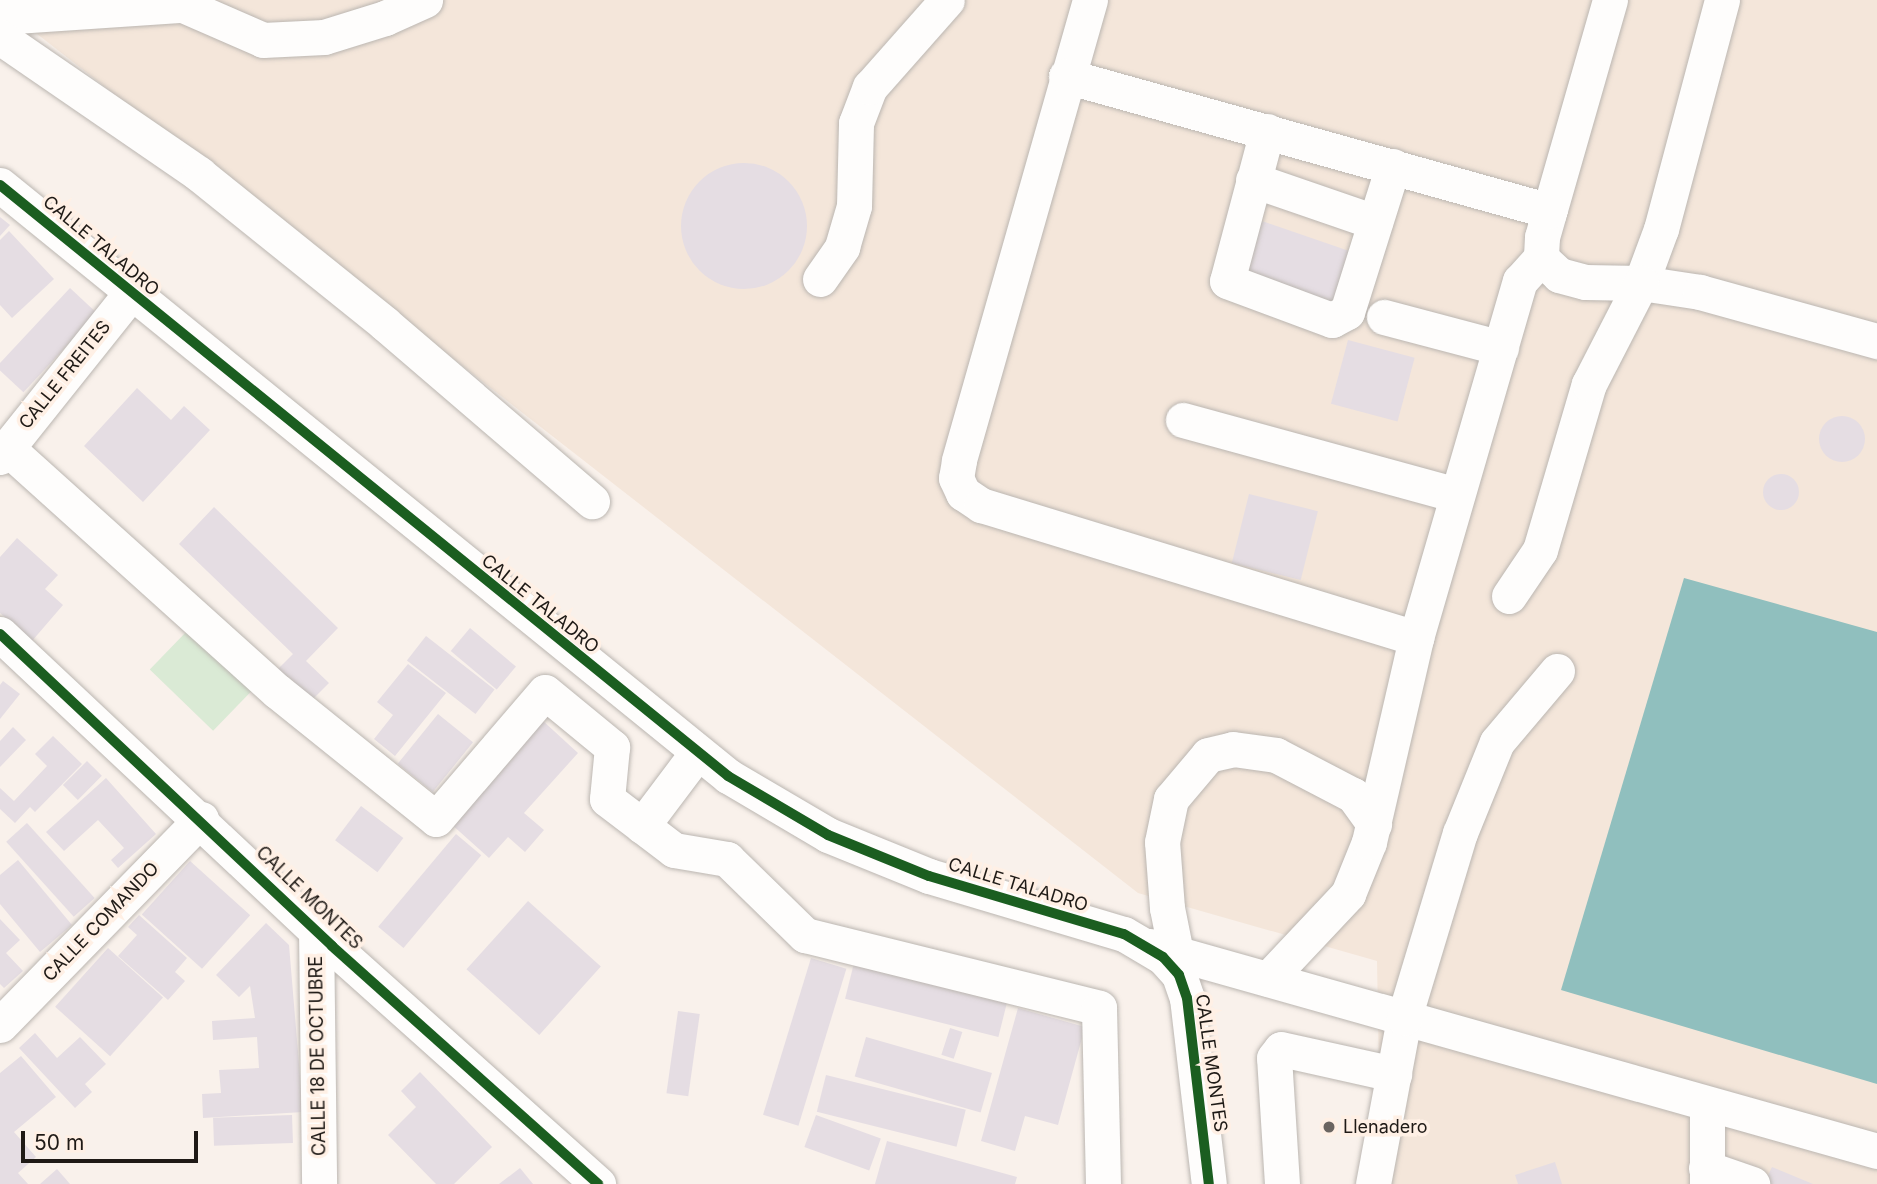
<!DOCTYPE html>
<html>
<head>
<meta charset="utf-8">
<style>
	body { margin:0 }
	#map { position:relative; width:1877px; height:1184px; overflow:hidden; background:#f9f1eb; font-family:Inter,sans-serif }
	div>[style] { position:absolute }
	[style*='--x'] { left:calc(var(--x)*1px); top:calc(var(--y)*1px); width:calc(var(--w)*1px); rotate:calc(var(--a)*1deg) }
	.built>* { inset:0; background:#f4e6da }
	.green>* { inset:0; background:#daead5; transform-origin:0 0 }
	.water>* { inset:0; background:#90bfbe }
	.building>* { inset:0; background:#e5dde3; transform-origin:0 0 }
	.round { border-radius:50% }
	.roads { filter:drop-shadow(0 0 2px #bbb6b1) drop-shadow(0 0 2px #bbb6b1) }
	.minor>* { height:35px; margin:-17.5px; padding:0 17.5px; transform-origin:17.5px; border-radius:17.5px; background:#fefdfc }
	.cycleway>* { height:10px; margin:-5px; padding:0 5px; transform-origin:5px; border-radius:5px; background:#1b5e20 }
	.dots>* { width:19px; height:19px; translate:-50% -50%; box-sizing:border-box; border:4px solid #fff0e5; border-radius:50% }
	span { translate:-50% -50%; white-space:nowrap; text-align:center; line-height:1.15; -webkit-text-stroke:7px #fff0e5; paint-order:stroke }
	.street-label { font-size:18px; color:#1f1a16 }
	.poi-label { font-size:18px; color:#1f1a16 }
	.left { translate:0 -50%; text-align:left }
	.scale { position:absolute; left:21px; top:1131px; width:177px; height:32px; box-sizing:border-box; border:4px solid #1f1a16; border-top:0; padding-left:9px; font-size:21px; line-height:24px; white-space:nowrap; color:#1f1a16; -webkit-text-stroke:5px #fff0e5; paint-order:stroke }
</style>
</head>
<body>
<div id="map">
	<div class="built">
		<div style="clip-path:polygon(0 0,1877px 0,1877px 1184px,1381px 1184px,1377px 961px,1138px 893px,0 5px)"></div>
	</div>
	<div class="green">
		<div style="left:188px;top:630px;width:88px;height:55px;rotate:44deg"></div>
	</div>
	<div class="water">
		<div style="clip-path:polygon(1684px 578px,1877px 632px,1877px 1084px,1561px 990px)"></div>
	</div>
	<div class="building">
		<div class="round" style="left:681px;top:163px;width:126px;height:126px"></div>
		<div style="clip-path:polygon(0 217px,10px 225px,0 236px)"></div>
		<div style="left:1262px;top:221px;width:93px;height:61px;rotate:19deg"></div>
		<div style="clip-path:polygon(9px 231px,54px 279px,12px 318px,0 305px,0 240px)"></div>
		<div style="left:70px;top:288px;width:37px;height:108px;rotate:43deg"></div>
		<div style="left:1348px;top:340px;width:69px;height:66px;rotate:15deg"></div>
		<div style="clip-path:polygon(137px 388px,171px 420px,184px 406px,210px 430px,143px 502px,84px 446px)"></div>
		<div class="round" style="left:1819px;top:416px;width:46px;height:46px"></div>
		<div class="round" style="left:1763px;top:474px;width:36px;height:36px"></div>
		<div style="left:1249px;top:494px;width:71px;height:71px;rotate:14deg"></div>
		<div style="clip-path:polygon(214px 507px,338px 628px,306px 661px,329px 683px,310px 702px,277px 670px,293px 654px,179px 544px)"></div>
		<div style="clip-path:polygon(17px 538px,58px 575px,45px 589px,63px 605px,32px 641px,0 613px,0 557px)"></div>
		<div style="left:470px;top:628px;width:60px;height:30px;rotate:40deg"></div>
		<div style="left:426px;top:636px;width:87px;height:31px;rotate:38deg"></div>
		<div style="clip-path:polygon(408px 664px,446px 693px,395px 756px,374px 739px,393px 715px,377px 702px)"></div>
		<div style="clip-path:polygon(3px 681px,20px 694px,0 719px,0 685px)"></div>
		<div style="left:438px;top:714px;width:45px;height:64px;rotate:39deg"></div>
		<div style="clip-path:polygon(542px 720px,578px 753px,524px 813px,544px 830px,525px 852px,508px 837px,489px 858px,450px 823px)"></div>
		<div style="clip-path:polygon(13px 727px,26px 740px,0 767px,0 741px)"></div>
		<div style="clip-path:polygon(53px 736px,82px 764px,35px 812px,30px 807px,15px 823px,0 809px,0 788px,14px 801px,47px 766px,35px 754px)"></div>
		<div style="left:87px;top:761px;width:21px;height:34px;rotate:45deg"></div>
		<div style="clip-path:polygon(106px 778px,156px 834px,118px 868px,111px 860px,124px 848px,98px 820px,64px 851px,46px 832px)"></div>
		<div style="left:361px;top:806px;width:53px;height:43px;rotate:37deg"></div>
		<div style="left:27px;top:823px;width:101px;height:28px;rotate:48deg"></div>
		<div style="left:456px;top:834px;width:33px;height:121px;rotate:40deg"></div>
		<div style="clip-path:polygon(18px 860px,72px 925px,40px 952px,0 904px,0 875px)"></div>
		<div style="left:190px;top:861px;width:81px;height:72px;rotate:42deg"></div>
		<div style="left:528px;top:901px;width:98px;height:92px;rotate:42deg"></div>
		<div style="clip-path:polygon(139px 915px,187px 958px,175px 972px,185px 981px,168px 1000px,118px 956px,137px 935px,128px 927px)"></div>
		<div style="clip-path:polygon(0 919px,20px 940px,6px 953px,23px 971px,4px 988px,0 984px)"></div>
		<div style="clip-path:polygon(266px 923px,289px 945px,303px 1112px,203px 1118px,202px 1094px,221px 1093px,219px 1070px,259px 1068px,257px 1037px,213px 1040px,212px 1021px,255px 1018px,250px 986px,239px 997px,216px 975px)"></div>
		<div style="left:108px;top:948px;width:74px;height:79px;rotate:42deg"></div>
		<div style="left:811px;top:958px;width:37px;height:164px;rotate:17deg"></div>
		<div style="left:855px;top:959px;width:158px;height:41px;rotate:14deg"></div>
		<div style="clip-path:polygon(1018px 1008px,1085px 1027px,1058px 1125px,1025px 1116px,1015px 1151px,981px 1141px)"></div>
		<div style="left:678px;top:1011px;width:22px;height:83px;rotate:8deg"></div>
		<div style="left:950px;top:1028px;width:13px;height:28px;rotate:18deg"></div>
		<div style="clip-path:polygon(35px 1033px,57px 1058px,80px 1037px,106px 1064px,85px 1084px,92px 1092px,75px 1108px,19px 1048px)"></div>
		<div style="left:866px;top:1037px;width:131px;height:41px;rotate:16deg"></div>
		<div style="clip-path:polygon(21px 1056px,56px 1097px,14px 1132px,36px 1157px,18px 1173px,28px 1184px,0 1184px,0 1073px)"></div>
		<div style="clip-path:polygon(420px 1072px,492px 1147px,454px 1184px,436px 1184px,388px 1135px,416px 1107px,401px 1091px)"></div>
		<div style="left:826px;top:1075px;width:144px;height:38px;rotate:14deg"></div>
		<div style="left:292px;top:1115px;width:28px;height:79px;rotate:88deg"></div>
		<div style="left:816px;top:1115px;width:69px;height:34px;rotate:20deg"></div>
		<div style="clip-path:polygon(887px 1141px,1017px 1177px,1015px 1184px,875px 1184px)"></div>
		<div style="clip-path:polygon(1555px 1162px,1562px 1184px,1518px 1184px,1515px 1175px)"></div>
		<div style="clip-path:polygon(1772px 1167px,1813px 1184px,1764px 1184px)"></div>
		<div style="clip-path:polygon(520px 1168px,533px 1184px,499px 1184px)"></div>
		<div style="clip-path:polygon(57px 1169px,70px 1184px,40px 1184px)"></div>
	</div>
	<div class="roads">
		<div class="minor">
			<div style="--x:1090;--y:0;--w:479;--a:105.9"></div>
			<div style="--x:959;--y:461;--w:17;--a:100"></div>
			<div style="--x:956;--y:478;--w:17;--a:65"></div>
			<div style="--x:963;--y:493;--w:22;--a:34"></div>
			<div style="--x:981;--y:505;--w:455;--a:17"></div>
			<div style="--x:1610;--y:0;--w:247;--a:106"></div>
			<div style="--x:1542;--y:237;--w:21;--a:93"></div>
			<div style="--x:1541;--y:258;--w:25;--a:43"></div>
			<div style="--x:1559;--y:275;--w:27;--a:15"></div>
			<div style="--x:1585;--y:282;--w:56;--a:1"></div>
			<div style="--x:1722;--y:0;--w:237;--a:104.9"></div>
			<div style="--x:1661;--y:229;--w:58;--a:110.3"></div>
			<div style="--x:1641;--y:283;--w:60;--a:8.7"></div>
			<div style="--x:1700;--y:292;--w:184;--a:15.5"></div>
			<div style="--x:0;--y:17;--w:183;--a:-3.8"></div>
			<div style="--x:183;--y:5;--w:87;--a:23.6"></div>
			<div style="--x:263;--y:40;--w:61;--a:-2.8"></div>
			<div style="--x:324;--y:37;--w:64;--a:-17.3"></div>
			<div style="--x:385;--y:18;--w:44;--a:-24.2"></div>
			<div style="--x:0;--y:37;--w:242;--a:34.5"></div>
			<div style="--x:199;--y:174;--w:238;--a:38.8"></div>
			<div style="--x:384;--y:323;--w:274;--a:40.6"></div>
			<div style="--x:1066;--y:76;--w:502;--a:15.59"></div>
			<div style="--x:1267;--y:131;--w:155;--a:104.9"></div>
			<div style="--x:1227;--y:281;--w:112;--a:20.4"></div>
			<div style="--x:1332;--y:320;--w:17;--a:-28"></div>
			<div style="--x:1347;--y:312;--w:153;--a:-72.5"></div>
			<div style="--x:1253;--y:180;--w:129;--a:19"></div>
			<div style="--x:0;--y:185;--w:938;--a:39.07"></div>
			<div style="--x:728;--y:776;--w:116;--a:30.5"></div>
			<div style="--x:828;--y:835;--w:109;--a:22.1"></div>
			<div style="--x:929;--y:876;--w:203;--a:16.6"></div>
			<div style="--x:1124;--y:934;--w:45;--a:30.5"></div>
			<div style="--x:1163;--y:957;--w:24;--a:48"></div>
			<div style="--x:1179;--y:975;--w:24;--a:71"></div>
			<div style="--x:1187;--y:998;--w:187;--a:83.3"></div>
			<div style="--x:820;--y:279;--w:39;--a:-55"></div>
			<div style="--x:842;--y:247;--w:43;--a:-73.7"></div>
			<div style="--x:854;--y:206;--w:83;--a:-88.6"></div>
			<div style="--x:856;--y:123;--w:39;--a:-69"></div>
			<div style="--x:870;--y:87;--w:116;--a:-48.5"></div>
			<div style="--x:1384;--y:317;--w:121;--a:14.8"></div>
			<div style="--x:1183;--y:420;--w:284;--a:15.3"></div>
			<div style="--x:7;--y:448;--w:363;--a:42"></div>
			<div style="--x:277;--y:691;--w:204;--a:38.8"></div>
			<div style="--x:436;--y:819;--w:167;--a:-49.4"></div>
			<div style="--x:545;--y:692;--w:87;--a:39.4"></div>
			<div style="--x:612;--y:747;--w:52;--a:95.5"></div>
			<div style="--x:607;--y:799;--w:84;--a:37.3"></div>
			<div style="--x:674;--y:850;--w:54;--a:9.6"></div>
			<div style="--x:727;--y:859;--w:109;--a:44.3"></div>
			<div style="--x:805;--y:935;--w:303;--a:13.9"></div>
			<div style="--x:1099;--y:1008;--w:176;--a:88.7"></div>
			<div style="--x:0;--y:457;--w:210;--a:-51.4"></div>
			<div style="--x:1509;--y:596;--w:55;--a:-56"></div>
			<div style="--x:1540;--y:550;--w:173;--a:-73.6"></div>
			<div style="--x:1589;--y:384;--w:114;--a:-62.8"></div>
			<div style="--x:0;--y:634;--w:456;--a:43.2"></div>
			<div style="--x:332;--y:946;--w:357;--a:41.8"></div>
			<div style="--x:642;--y:826;--w:91;--a:-53"></div>
			<div style="--x:316;--y:929;--w:255;--a:89.3"></div>
			<div style="--x:1150;--y:946;--w:755;--a:15.75"></div>
			<div style="--x:1176;--y:953;--w:46;--a:-101.3"></div>
			<div style="--x:1167;--y:908;--w:66;--a:-94.3"></div>
			<div style="--x:1162;--y:842;--w:44;--a:-78.2"></div>
			<div style="--x:1171;--y:799;--w:57;--a:-49.9"></div>
			<div style="--x:1208;--y:755;--w:26;--a:-13"></div>
			<div style="--x:1233;--y:749;--w:43;--a:7.9"></div>
			<div style="--x:1276;--y:755;--w:87;--a:27.5"></div>
			<div style="--x:1353;--y:795;--w:36;--a:54"></div>
			<div style="--x:1268;--y:979;--w:117;--a:-46.7"></div>
			<div style="--x:1348;--y:894;--w:56;--a:-68"></div>
			<div style="--x:1369;--y:842;--w:209;--a:-77"></div>
			<div style="--x:1416;--y:638;--w:372;--a:-73.8"></div>
			<div style="--x:1520;--y:281;--w:31;--a:-48"></div>
			<div style="--x:0;--y:1025;--w:288;--a:-45.7"></div>
			<div style="--x:1707;--y:1104;--w:80;--a:90"></div>
			<div style="--x:1706;--y:1168;--w:49;--a:19.2"></div>
			<div style="--x:1282;--y:1184;--w:126;--a:-93.6"></div>
			<div style="--x:1274;--y:1058;--w:11;--a:-52"></div>
			<div style="--x:1281;--y:1049;--w:116;--a:12.5"></div>
			<div style="--x:1373;--y:1184;--w:169;--a:-79.4"></div>
			<div style="--x:1404;--y:1018;--w:193;--a:-73.2"></div>
			<div style="--x:1460;--y:833;--w:98;--a:-67.9"></div>
			<div style="--x:1497;--y:742;--w:93;--a:-49.8"></div>
		</div>
	</div>
	<div class="cycleway">
		<div style="--x:0;--y:185;--w:938;--a:39.07"></div>
		<div style="--x:728;--y:776;--w:116;--a:30.5"></div>
		<div style="--x:828;--y:835;--w:109;--a:22.1"></div>
		<div style="--x:929;--y:876;--w:203;--a:16.6"></div>
		<div style="--x:1124;--y:934;--w:45;--a:30.5"></div>
		<div style="--x:1163;--y:957;--w:24;--a:48"></div>
		<div style="--x:1179;--y:975;--w:24;--a:71"></div>
		<div style="--x:1187;--y:998;--w:187;--a:83.3"></div>
		<div style="--x:0;--y:634;--w:456;--a:43.2"></div>
		<div style="--x:332;--y:946;--w:357;--a:41.8"></div>
	</div>
	<div class="dots">
		<div style="left:1329px;top:1127px;background:#6b6561"></div>
	</div>
	<div class="street-label">
		<span style="left:101px;top:246px;rotate:40deg">CALLE TALADRO</span>
		<span style="left:65px;top:375px;rotate:-51deg">CALLE FREITES</span>
		<span style="left:540px;top:604px;rotate:39deg">CALLE TALADRO</span>
		<span style="left:1018px;top:885px;rotate:17deg">CALLE TALADRO</span>
		<span style="left:309px;top:898px;rotate:44deg">CALLE MONTES</span>
		<span style="left:101px;top:922px;rotate:-46deg">CALLE COMANDO</span>
		<span style="left:318px;top:1056px;rotate:-91deg">CALLE 18 DE OCTUBRE</span>
		<span style="left:1211px;top:1063px;rotate:82deg">CALLE MONTES</span>
	</div>
	<div class="poi-label">
		<span class="left" style="left:1343px;top:1127px">Llenadero</span>
	</div>
	<div class="scale">50 m</div>
</div>
</body>
</html>
